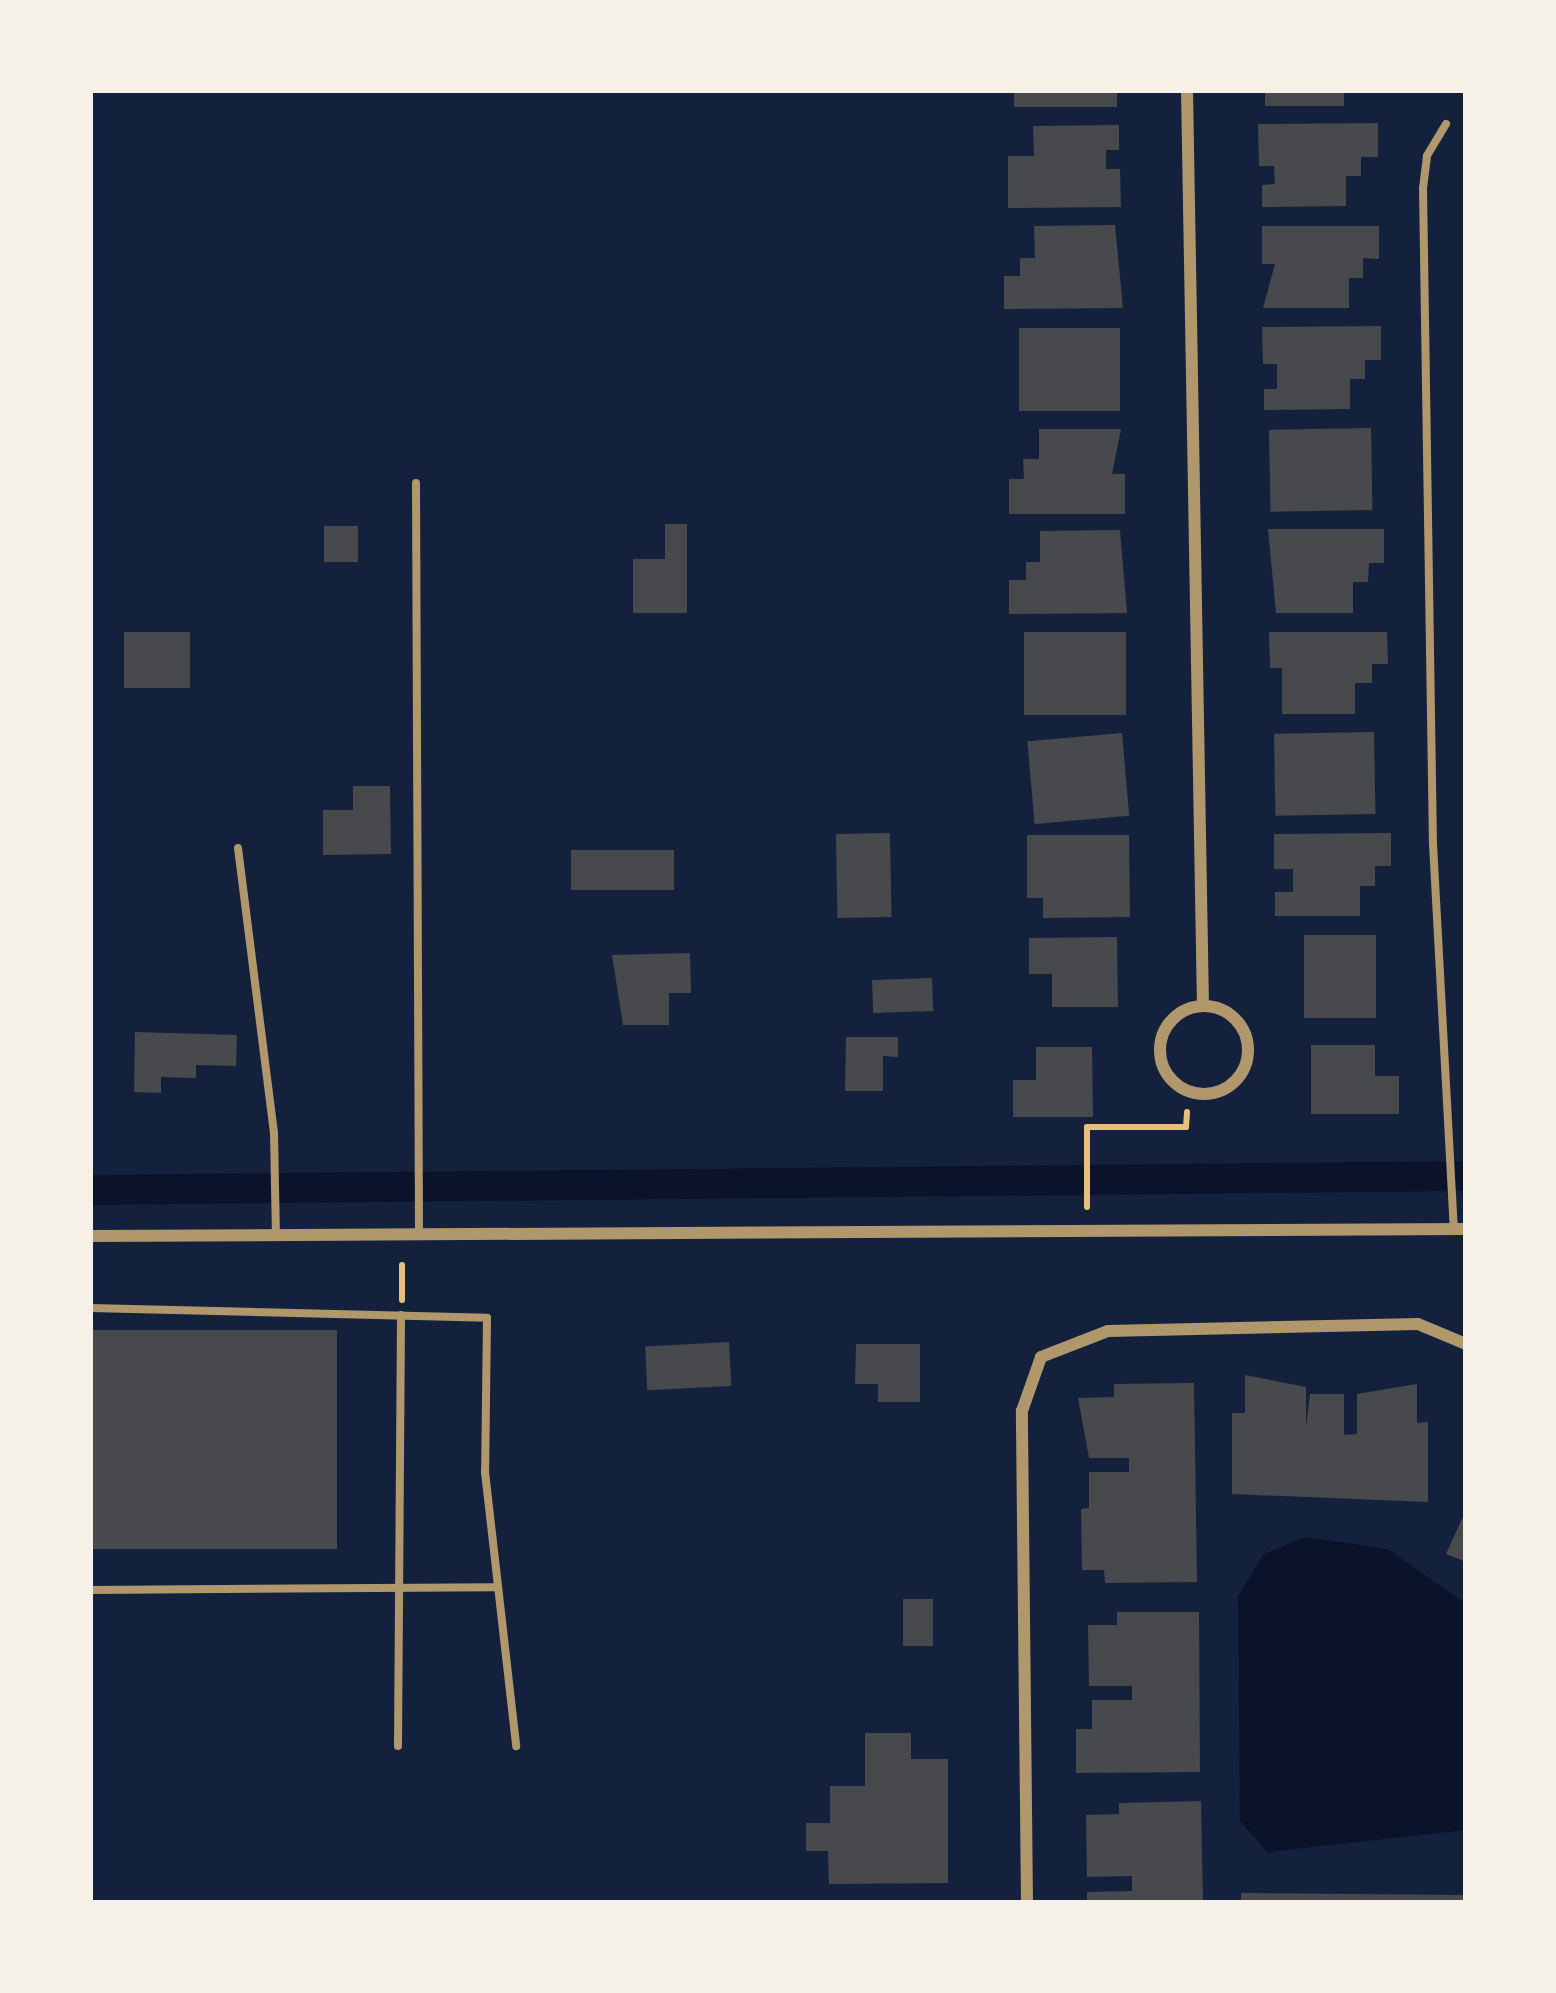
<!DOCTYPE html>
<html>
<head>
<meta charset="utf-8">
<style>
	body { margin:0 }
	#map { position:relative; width:1556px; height:1993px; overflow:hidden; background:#14213d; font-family:Lora,serif }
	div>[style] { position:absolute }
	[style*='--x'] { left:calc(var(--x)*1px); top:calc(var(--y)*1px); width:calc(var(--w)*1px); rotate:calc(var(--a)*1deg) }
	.water>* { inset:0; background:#0b132b }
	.canal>* { height:30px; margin:-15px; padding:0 15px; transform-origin:15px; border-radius:15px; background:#0b132b }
	.building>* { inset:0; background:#48494c; transform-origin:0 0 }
	.path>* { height:6px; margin:-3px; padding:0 3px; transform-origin:3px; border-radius:3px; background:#e5c07b }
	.service>* { height:8px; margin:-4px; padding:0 4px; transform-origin:4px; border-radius:4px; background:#b1986c }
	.minor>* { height:12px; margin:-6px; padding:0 6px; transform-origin:6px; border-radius:6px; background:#b1986c }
	.minor>.ring { margin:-6px; padding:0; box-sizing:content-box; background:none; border:12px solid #b1986c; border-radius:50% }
	span { translate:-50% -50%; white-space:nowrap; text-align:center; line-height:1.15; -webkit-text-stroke:12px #f6f1e7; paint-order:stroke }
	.frame { position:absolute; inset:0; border:93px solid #f6f1e7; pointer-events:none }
</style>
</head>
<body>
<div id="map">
	<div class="water">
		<div style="clip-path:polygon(1305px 1537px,1388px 1549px,1466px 1604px,1466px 1830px,1267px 1852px,1240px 1821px,1238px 1596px,1264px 1554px)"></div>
	</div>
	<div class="canal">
		<div style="--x:90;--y:1190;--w:1376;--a:-0.58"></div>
	</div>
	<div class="building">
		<div style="left:1014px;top:90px;width:103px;height:17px"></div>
		<div style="left:1265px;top:90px;width:79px;height:16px"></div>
		<div style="clip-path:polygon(1378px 123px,1378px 157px,1361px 157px,1361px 176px,1346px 176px,1346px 206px,1262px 207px,1262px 185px,1275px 184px,1274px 166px,1259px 166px,1258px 124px)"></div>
		<div style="clip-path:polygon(1119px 125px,1119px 150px,1106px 150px,1106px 169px,1120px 169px,1121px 207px,1008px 208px,1008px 156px,1034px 156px,1033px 126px)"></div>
		<div style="clip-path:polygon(1115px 225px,1123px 308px,1004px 309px,1004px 276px,1020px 276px,1020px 258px,1035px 258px,1034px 226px)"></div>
		<div style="clip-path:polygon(1262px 226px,1379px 226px,1379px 259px,1363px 258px,1363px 278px,1349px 278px,1349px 308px,1263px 308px,1275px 264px,1262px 264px)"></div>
		<div style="clip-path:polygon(1381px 326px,1381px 360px,1365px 360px,1365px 379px,1350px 379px,1350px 409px,1264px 410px,1264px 389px,1277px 389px,1277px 364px,1263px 364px,1262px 327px)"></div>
		<div style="left:1019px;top:328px;width:101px;height:83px"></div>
		<div style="left:1371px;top:428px;width:82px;height:102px;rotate:89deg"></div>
		<div style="clip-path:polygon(1039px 429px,1121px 429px,1112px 474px,1125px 474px,1125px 514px,1009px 514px,1009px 479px,1024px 479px,1023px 459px,1039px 459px)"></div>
		<div style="clip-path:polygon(665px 524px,687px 524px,687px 613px,633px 613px,633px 559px,665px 559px)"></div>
		<div style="left:358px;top:526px;width:36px;height:34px;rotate:90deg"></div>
		<div style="clip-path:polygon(1268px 529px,1384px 529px,1384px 563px,1369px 563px,1368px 582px,1353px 582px,1353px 613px,1276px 613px)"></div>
		<div style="clip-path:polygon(1120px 530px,1127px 613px,1009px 614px,1009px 580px,1026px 580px,1026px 562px,1040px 562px,1040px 531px)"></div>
		<div style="left:124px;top:632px;width:66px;height:56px"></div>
		<div style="left:1024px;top:632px;width:102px;height:83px"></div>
		<div style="clip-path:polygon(1269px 632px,1387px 632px,1388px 664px,1372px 664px,1372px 683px,1355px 683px,1355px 714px,1282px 714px,1282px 668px,1270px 668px)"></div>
		<div style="left:1374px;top:732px;width:82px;height:100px;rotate:89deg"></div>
		<div style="left:1122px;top:733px;width:83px;height:95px;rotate:85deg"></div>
		<div style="clip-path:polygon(353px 786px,390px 786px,391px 854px,323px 855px,323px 810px,353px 810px)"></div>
		<div style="left:890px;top:833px;width:84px;height:54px;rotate:89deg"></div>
		<div style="clip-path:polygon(1391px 833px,1391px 866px,1375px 866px,1375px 886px,1360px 886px,1360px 916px,1275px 916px,1275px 892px,1293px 892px,1293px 869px,1274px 869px,1274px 834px)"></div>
		<div style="clip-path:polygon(1027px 835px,1129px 835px,1130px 917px,1043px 918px,1043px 898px,1027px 898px)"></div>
		<div style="left:571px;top:850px;width:103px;height:40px"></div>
		<div style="left:1304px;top:935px;width:72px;height:83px"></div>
		<div style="clip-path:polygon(1117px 937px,1118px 1007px,1052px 1007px,1052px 974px,1029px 974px,1029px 938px)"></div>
		<div style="clip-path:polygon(690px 953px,691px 993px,669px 993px,669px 1025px,623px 1025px,612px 955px)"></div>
		<div style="left:932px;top:978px;width:33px;height:60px;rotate:88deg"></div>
		<div style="clip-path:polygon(135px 1032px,237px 1035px,236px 1066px,196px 1065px,196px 1078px,161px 1077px,161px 1093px,134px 1092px)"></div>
		<div style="clip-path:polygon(846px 1037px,898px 1037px,898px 1057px,883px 1056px,883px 1091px,845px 1091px)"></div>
		<div style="clip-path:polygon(1311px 1045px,1375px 1045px,1375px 1076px,1399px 1076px,1399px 1114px,1311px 1114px)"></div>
		<div style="clip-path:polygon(1036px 1047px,1092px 1047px,1093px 1117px,1013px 1117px,1013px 1080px,1036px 1080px)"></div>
		<div style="left:337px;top:1330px;width:219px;height:247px;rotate:90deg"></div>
		<div style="left:729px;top:1342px;width:44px;height:84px;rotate:87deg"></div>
		<div style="clip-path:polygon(856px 1344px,920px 1344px,920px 1402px,878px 1402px,878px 1384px,855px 1384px)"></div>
		<div style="clip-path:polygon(1245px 1375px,1306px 1387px,1306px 1427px,1310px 1394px,1344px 1394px,1344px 1435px,1357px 1434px,1357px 1394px,1417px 1384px,1417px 1423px,1428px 1422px,1428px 1502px,1232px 1494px,1232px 1413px,1245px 1413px)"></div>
		<div style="clip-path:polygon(1194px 1383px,1197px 1582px,1105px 1583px,1104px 1570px,1082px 1570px,1081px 1509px,1089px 1508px,1089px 1472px,1129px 1472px,1129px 1458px,1089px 1458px,1078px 1398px,1114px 1397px,1114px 1384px)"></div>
		<div style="clip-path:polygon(1466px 1510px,1466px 1562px,1446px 1554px)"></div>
		<div style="left:903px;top:1599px;width:30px;height:47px"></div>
		<div style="clip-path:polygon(1117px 1612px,1199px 1612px,1200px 1772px,1076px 1773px,1076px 1729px,1092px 1729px,1092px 1700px,1132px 1700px,1132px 1686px,1089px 1686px,1088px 1625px,1117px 1625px)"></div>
		<div style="clip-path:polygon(865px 1733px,911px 1733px,911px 1759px,948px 1759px,948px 1883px,829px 1884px,828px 1851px,806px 1851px,806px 1823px,830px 1823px,830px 1786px,865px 1786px)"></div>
		<div style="clip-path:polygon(1201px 1801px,1203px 1903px,1087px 1903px,1087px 1892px,1132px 1891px,1132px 1876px,1087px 1877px,1086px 1815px,1119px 1814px,1119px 1803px)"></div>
		<div style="clip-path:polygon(1241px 1893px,1466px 1895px,1466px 1903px,1241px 1903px)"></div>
	</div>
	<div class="path">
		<div style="--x:1087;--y:1207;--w:80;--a:-90"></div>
		<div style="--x:1087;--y:1127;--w:99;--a:0"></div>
		<div style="--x:1186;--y:1127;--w:15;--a:-86"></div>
		<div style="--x:402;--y:1300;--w:35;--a:-90"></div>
	</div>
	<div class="service">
		<div style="--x:1446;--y:124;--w:37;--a:121"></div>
		<div style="--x:1427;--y:156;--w:32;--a:97"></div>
		<div style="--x:1423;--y:188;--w:656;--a:89.13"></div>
		<div style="--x:1433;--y:844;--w:385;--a:86.9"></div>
		<div style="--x:416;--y:483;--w:749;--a:89.77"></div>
		<div style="--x:238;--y:848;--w:287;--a:82.8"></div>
		<div style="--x:274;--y:1133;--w:101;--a:88.9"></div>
		<div style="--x:90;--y:1308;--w:397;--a:1.4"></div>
		<div style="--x:487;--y:1318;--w:154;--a:90.7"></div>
		<div style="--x:485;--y:1472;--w:276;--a:83.5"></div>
		<div style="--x:90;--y:1590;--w:404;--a:-0.4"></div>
		<div style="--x:398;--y:1746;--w:431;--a:-89.6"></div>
	</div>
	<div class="minor">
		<div style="--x:1187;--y:90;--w:916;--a:89"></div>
		<div class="ring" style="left:1160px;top:1006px;width:76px;height:76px"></div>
		<div style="--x:90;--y:1236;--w:1376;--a:-0.29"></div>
		<div style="--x:1027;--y:1903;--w:492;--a:-90.6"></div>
		<div style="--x:1022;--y:1411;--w:57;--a:-70.6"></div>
		<div style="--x:1041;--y:1357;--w:72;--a:-21.2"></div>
		<div style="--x:1108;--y:1331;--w:310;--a:-1.3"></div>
		<div style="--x:1418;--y:1324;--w:52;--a:22.6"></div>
	</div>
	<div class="frame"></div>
</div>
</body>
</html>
